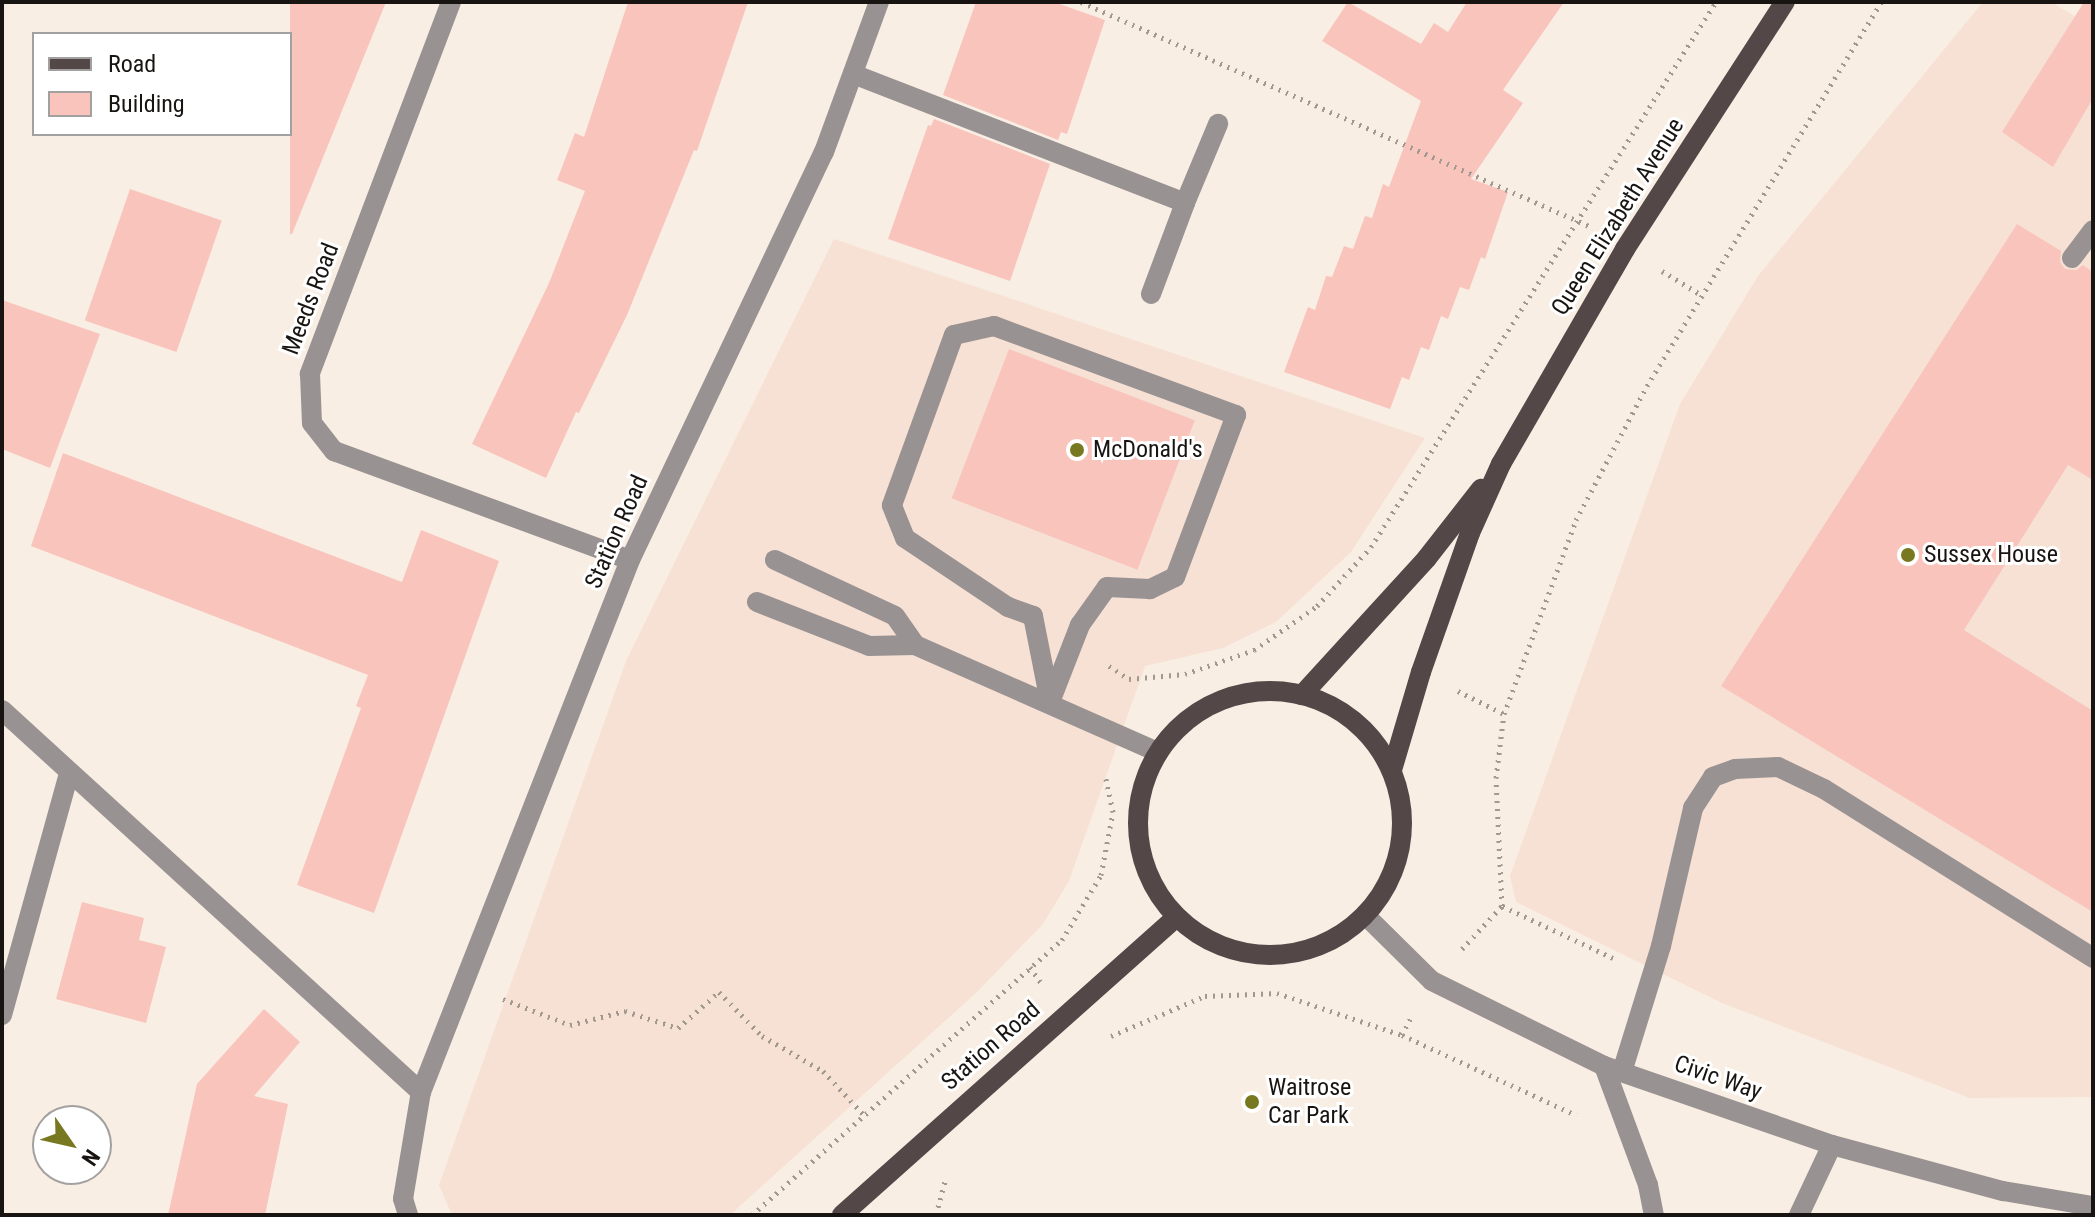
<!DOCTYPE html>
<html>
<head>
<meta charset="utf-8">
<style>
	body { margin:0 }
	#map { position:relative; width:2095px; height:1217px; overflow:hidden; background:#f9eee3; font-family:"Roboto Condensed",sans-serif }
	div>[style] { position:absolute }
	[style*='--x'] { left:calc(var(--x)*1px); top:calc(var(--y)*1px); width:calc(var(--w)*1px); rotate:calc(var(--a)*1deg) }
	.commercial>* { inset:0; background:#f7e1d4 }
	.building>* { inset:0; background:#f9c4bc; transform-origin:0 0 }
	.path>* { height:5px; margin-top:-2.5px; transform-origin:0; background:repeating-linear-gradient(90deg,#a19890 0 2px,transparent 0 8px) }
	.minor>* { height:20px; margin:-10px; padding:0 10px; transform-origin:10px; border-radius:10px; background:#999292 }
	.major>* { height:20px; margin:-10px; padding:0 10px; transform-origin:10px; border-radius:10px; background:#534748 }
	.major>.ring { margin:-10px; padding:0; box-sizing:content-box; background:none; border:20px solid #534748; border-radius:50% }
	.dots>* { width:22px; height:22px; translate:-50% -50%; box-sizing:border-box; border:4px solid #fff; border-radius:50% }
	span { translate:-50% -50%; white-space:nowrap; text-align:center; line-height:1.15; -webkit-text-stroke:6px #fff; paint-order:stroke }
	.street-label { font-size:24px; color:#181411 }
	.poi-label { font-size:24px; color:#181411 }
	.left { translate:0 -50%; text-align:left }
	.frame { position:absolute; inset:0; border:4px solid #181411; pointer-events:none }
	.legend { position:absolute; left:32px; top:32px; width:260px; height:104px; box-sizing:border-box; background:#fff; border:2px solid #a3a1a0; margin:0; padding:10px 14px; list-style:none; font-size:24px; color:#181411 }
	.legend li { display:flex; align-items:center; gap:16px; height:40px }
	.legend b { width:40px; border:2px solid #a3a1a0 }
	.north { position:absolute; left:32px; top:1105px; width:80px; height:80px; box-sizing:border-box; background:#fff; border:2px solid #a3a1a0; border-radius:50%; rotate:124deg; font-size:22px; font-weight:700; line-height:32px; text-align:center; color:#181411 }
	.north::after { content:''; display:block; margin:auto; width:28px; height:36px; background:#77781f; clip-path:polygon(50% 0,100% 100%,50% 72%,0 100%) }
</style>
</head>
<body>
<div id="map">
	<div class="commercial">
		<div style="clip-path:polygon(1983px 2px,2051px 2px,2093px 27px,2093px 1097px,1970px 1098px,1722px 1003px,1516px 902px,1510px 876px,1680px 404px,1758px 276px)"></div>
		<div style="clip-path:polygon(834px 239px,1425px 438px,1351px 552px,1276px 622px,1223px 648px,1145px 666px,1069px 881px,1043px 924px,976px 993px,730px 1215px,452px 1215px,439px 1185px,626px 661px)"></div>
	</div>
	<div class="building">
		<div style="clip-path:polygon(290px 2px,386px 2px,292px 234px,290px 234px)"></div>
		<div style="clip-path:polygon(628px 2px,748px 2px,697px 151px,694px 150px,627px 315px,579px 413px,576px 412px,546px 478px,472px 444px,549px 283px,585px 191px,557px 180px,575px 133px,584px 137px)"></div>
		<div style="clip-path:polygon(976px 2px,1054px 2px,1105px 20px,1067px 134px,1061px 132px,1058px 140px,943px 95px)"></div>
		<div style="clip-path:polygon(1348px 2px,1421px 44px,1434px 23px,1448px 32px,1467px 2px,1564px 2px,1503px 90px,1523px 103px,1471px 179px,1508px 192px,1485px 259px,1481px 257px,1469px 290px,1460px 287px,1448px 319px,1441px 316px,1429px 350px,1421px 347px,1409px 380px,1402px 377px,1390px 409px,1284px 372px,1308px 307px,1315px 310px,1326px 276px,1332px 277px,1344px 246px,1353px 249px,1365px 216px,1372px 218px,1383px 184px,1389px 187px,1421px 101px,1322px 41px)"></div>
		<div style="clip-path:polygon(2084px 2px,2093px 2px,2093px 98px,2053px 167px,2002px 132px)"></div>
		<div style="clip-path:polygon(934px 119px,1050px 164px,1010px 281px,888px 239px,928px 125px,931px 126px)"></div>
		<div style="left:130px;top:189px;width:97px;height:139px;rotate:19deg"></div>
		<div style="clip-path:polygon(2017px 224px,2061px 251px,2060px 262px,2065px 269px,2076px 270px,2083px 265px,2093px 272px,2093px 480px,2068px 465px,1964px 630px,2093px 711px,2093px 912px,1721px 686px)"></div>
		<div style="clip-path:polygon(2px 300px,100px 334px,50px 468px,2px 449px)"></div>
		<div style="left:1009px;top:349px;width:199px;height:160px;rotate:21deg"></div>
		<div style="clip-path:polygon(63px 453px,402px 582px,421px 530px,499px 561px,374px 913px,297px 885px,361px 708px,356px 706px,368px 675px,31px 546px)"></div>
		<div style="clip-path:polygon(82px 902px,144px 918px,139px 940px,166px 947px,146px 1023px,56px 999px)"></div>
		<div style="clip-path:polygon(264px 1009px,300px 1042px,254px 1096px,288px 1104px,265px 1215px,168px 1215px,197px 1084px)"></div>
	</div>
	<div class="path">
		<div style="--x:1081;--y:2;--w:555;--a:23.79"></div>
		<div style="--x:1662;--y:271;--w:48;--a:31.4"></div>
		<div style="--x:1109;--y:666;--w:24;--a:33"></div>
		<div style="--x:1129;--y:679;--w:56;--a:-5.1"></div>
		<div style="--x:1185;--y:674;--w:73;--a:-19.2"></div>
		<div style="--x:1254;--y:650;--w:77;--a:-34.9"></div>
		<div style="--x:1317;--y:606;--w:80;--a:-47.5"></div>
		<div style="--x:1371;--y:547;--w:645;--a:-57.67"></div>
		<div style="--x:1458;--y:691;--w:51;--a:26.6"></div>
		<div style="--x:1462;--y:949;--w:59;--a:-47.1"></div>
		<div style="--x:1613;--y:958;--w:123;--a:-154.9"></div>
		<div style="--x:1502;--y:906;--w:128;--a:-92.7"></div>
		<div style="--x:1496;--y:778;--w:64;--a:-82.9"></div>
		<div style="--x:1504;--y:714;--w:207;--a:-69.6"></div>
		<div style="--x:1576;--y:520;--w:152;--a:-62.1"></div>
		<div style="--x:1647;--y:386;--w:450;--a:-58.6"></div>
		<div style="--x:1030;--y:967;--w:21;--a:55"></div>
		<div style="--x:503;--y:999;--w:72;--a:21.2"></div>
		<div style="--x:570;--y:1025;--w:57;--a:-14.3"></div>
		<div style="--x:625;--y:1011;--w:56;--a:17.8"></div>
		<div style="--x:678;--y:1028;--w:55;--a:-41.3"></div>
		<div style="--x:719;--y:992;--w:62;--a:45.7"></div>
		<div style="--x:762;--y:1036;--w:70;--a:29.8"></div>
		<div style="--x:823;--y:1071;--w:60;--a:47"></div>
		<div style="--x:1402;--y:1035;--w:20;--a:-63"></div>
		<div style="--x:1111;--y:1036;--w:102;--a:-23.1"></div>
		<div style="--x:1205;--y:996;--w:72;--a:-2.4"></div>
		<div style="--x:1277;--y:993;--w:132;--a:18.6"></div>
		<div style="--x:1402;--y:1035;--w:192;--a:24.7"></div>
		<div style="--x:752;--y:1215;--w:414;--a:-41.6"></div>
		<div style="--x:1062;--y:940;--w:76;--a:-59"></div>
		<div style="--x:1101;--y:875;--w:64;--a:-79.2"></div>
		<div style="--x:1113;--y:812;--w:38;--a:-102"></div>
		<div style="--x:936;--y:1215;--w:35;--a:-75"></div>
	</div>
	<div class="minor">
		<div style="--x:451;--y:2;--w:398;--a:110.8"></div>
		<div style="--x:310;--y:374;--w:49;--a:87.7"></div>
		<div style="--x:312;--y:423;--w:36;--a:52"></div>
		<div style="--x:334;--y:451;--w:315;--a:20.2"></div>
		<div style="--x:853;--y:74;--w:356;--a:21.2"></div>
		<div style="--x:1185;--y:203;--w:86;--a:-67.3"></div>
		<div style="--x:2072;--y:258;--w:35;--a:-53"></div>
		<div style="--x:1151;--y:294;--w:97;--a:-69.5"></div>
		<div style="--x:994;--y:326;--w:258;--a:20.2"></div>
		<div style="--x:1236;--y:415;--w:173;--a:110.6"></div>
		<div style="--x:1175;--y:577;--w:28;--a:154"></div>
		<div style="--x:1150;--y:589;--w:43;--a:-177.3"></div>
		<div style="--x:1107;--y:587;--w:47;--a:125.4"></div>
		<div style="--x:1080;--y:625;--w:83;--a:111.3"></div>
		<div style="--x:1050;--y:702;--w:88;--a:-101.2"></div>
		<div style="--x:1033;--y:616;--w:27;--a:-160"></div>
		<div style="--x:1008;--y:607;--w:124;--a:-146.2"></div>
		<div style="--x:905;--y:538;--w:35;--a:-112"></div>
		<div style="--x:892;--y:505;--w:181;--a:-70"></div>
		<div style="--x:954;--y:335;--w:41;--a:-12.7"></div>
		<div style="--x:775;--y:560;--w:132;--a:25"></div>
		<div style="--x:895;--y:616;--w:35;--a:55"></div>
		<div style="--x:757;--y:602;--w:120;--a:21.4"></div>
		<div style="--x:869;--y:646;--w:46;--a:-1.2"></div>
		<div style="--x:915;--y:645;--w:266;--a:23.8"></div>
		<div style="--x:2;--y:710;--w:567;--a:42.36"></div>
		<div style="--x:1365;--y:915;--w:94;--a:44.6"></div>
		<div style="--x:1432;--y:981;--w:192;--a:26.3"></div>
		<div style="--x:1604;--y:1066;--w:241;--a:19.1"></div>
		<div style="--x:1832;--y:1145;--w:177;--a:15.1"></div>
		<div style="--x:2003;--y:1191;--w:91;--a:9.5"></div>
		<div style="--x:2;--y:1015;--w:251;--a:-74.5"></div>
		<div style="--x:1604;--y:1066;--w:127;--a:69.7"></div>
		<div style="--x:1648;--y:1185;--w:31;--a:79"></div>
		<div style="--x:1622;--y:1072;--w:132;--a:-72.8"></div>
		<div style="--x:1661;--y:946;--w:142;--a:-76.9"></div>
		<div style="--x:1693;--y:808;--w:37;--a:-57"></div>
		<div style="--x:1713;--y:777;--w:23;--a:-20"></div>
		<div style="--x:1735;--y:769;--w:43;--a:-2.7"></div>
		<div style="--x:1778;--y:767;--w:51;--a:25.6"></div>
		<div style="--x:1824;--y:789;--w:318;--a:32.1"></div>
		<div style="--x:408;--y:1215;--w:17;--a:-107"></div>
		<div style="--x:403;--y:1199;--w:109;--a:-80.5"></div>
		<div style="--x:421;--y:1092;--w:572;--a:-68.55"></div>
		<div style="--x:630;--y:560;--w:452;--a:-64.6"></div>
		<div style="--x:824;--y:152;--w:160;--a:-69.9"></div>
		<div style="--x:1799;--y:1215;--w:77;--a:-64.8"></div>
	</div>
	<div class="major">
		<div class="ring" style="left:1138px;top:691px;width:244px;height:244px"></div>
		<div style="--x:1302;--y:695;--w:185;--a:-47.6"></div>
		<div style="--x:1427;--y:558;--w:88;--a:-52"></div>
		<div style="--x:1392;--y:770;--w:102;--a:-73.5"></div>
		<div style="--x:1421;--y:672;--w:147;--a:-70.6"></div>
		<div style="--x:1470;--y:533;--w:76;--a:-65.8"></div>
		<div style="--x:1501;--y:464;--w:248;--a:-60"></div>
		<div style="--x:1625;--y:249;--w:294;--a:-57.1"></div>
		<div style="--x:842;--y:1215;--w:448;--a:-41.7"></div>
	</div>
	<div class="dots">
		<div style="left:1077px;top:450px;background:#77781f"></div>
		<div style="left:1908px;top:555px;background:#77781f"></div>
		<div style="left:1252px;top:1102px;background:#77781f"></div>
	</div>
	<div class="street-label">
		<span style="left:1618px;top:217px;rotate:-58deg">Queen Elizabeth Avenue</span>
		<span style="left:311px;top:299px;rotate:-69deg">Meeds Road</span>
		<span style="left:617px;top:532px;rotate:-66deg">Station Road</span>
		<span style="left:991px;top:1046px;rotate:-41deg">Station Road</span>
		<span style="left:1718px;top:1078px;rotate:19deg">Civic Way</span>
	</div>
	<div class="poi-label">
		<span class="left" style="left:1093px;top:450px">McDonald's</span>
		<span class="left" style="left:1924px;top:555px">Sussex House</span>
		<span class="left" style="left:1268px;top:1102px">Waitrose<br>Car Park</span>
	</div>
	<div class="frame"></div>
	<ul class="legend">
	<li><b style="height:10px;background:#534748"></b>Road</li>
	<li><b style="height:22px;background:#f9c4bc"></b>Building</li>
	</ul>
	<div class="north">N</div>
</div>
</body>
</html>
